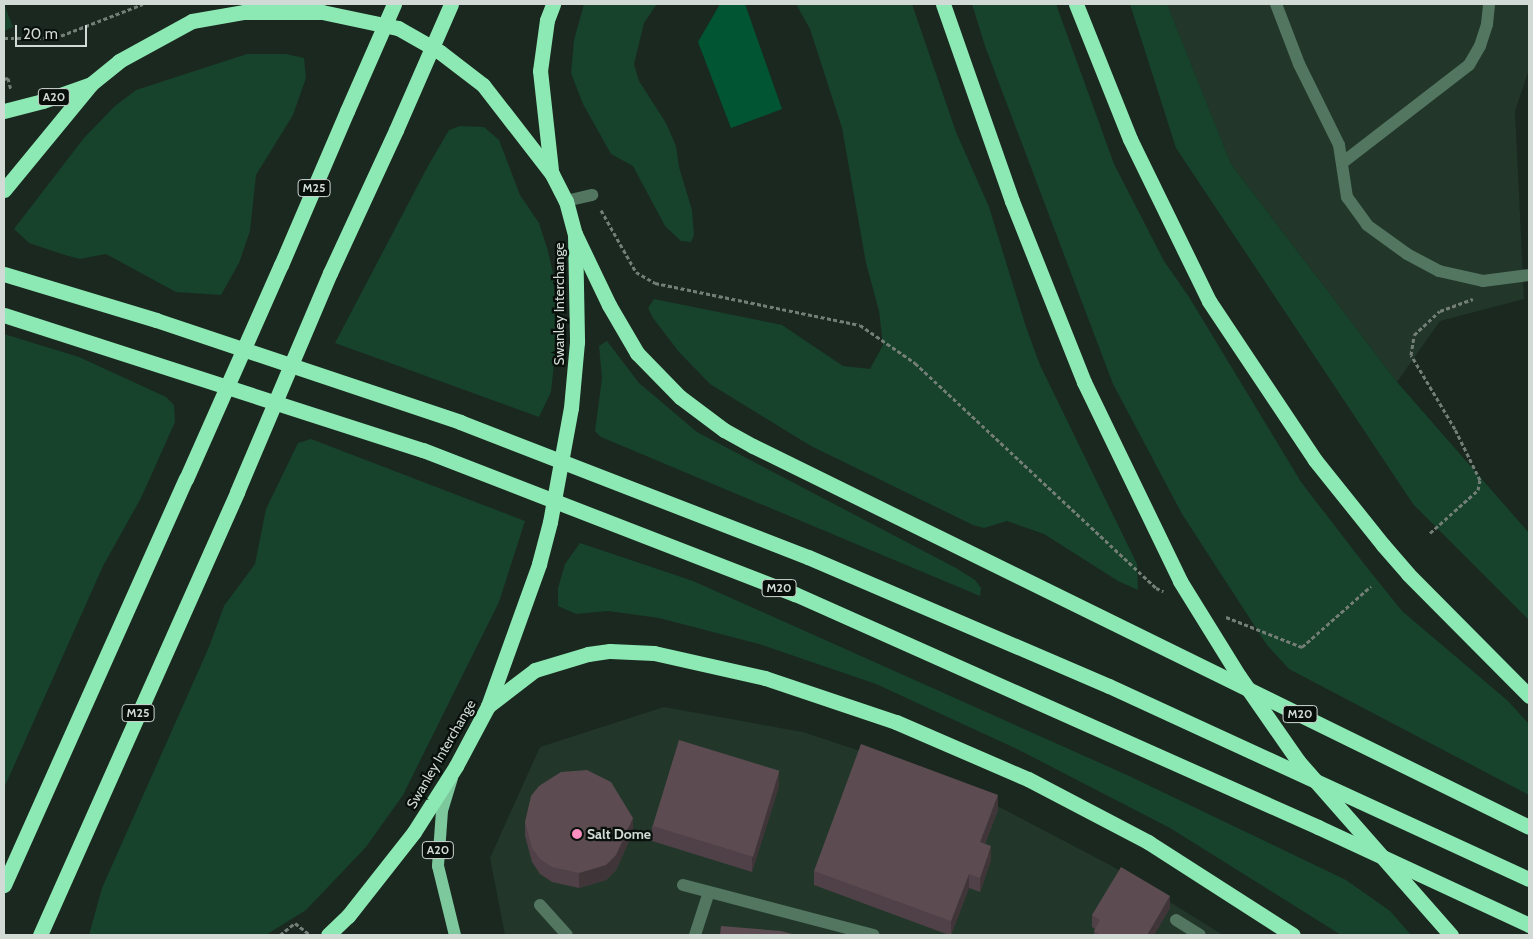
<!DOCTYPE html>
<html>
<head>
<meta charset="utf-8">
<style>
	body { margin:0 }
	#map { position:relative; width:1533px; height:939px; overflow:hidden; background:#1a281f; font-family:Cabin,sans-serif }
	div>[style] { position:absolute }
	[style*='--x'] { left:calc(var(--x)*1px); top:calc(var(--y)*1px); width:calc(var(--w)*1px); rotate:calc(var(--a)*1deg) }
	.built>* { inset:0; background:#22362a }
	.green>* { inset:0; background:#17422b }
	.water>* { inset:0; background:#015532 }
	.path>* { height:3px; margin-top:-1.5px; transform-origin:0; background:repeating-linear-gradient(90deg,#737e77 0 4px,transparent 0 6.5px) }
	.minor>* { height:12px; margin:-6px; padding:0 6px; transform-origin:6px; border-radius:6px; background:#527660 }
	.major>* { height:12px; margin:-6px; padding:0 6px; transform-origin:6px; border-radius:6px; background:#7dc89c }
	.highway>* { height:15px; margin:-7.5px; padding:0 7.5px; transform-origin:7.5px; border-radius:7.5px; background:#8de9b4 }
	.highway-bridge>* { height:15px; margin:-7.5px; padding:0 7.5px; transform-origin:7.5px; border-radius:7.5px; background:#8de9b4 }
	.wall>* { inset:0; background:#4f4147 }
	.shaded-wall>* { inset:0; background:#403539 }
	.building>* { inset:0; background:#5c4c52; transform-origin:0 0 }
	.dots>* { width:14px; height:14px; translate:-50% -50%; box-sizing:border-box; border:2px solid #090f0b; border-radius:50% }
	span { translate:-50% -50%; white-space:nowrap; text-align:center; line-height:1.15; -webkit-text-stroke:4.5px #090f0b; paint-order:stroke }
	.shield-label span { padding:1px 4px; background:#090f0b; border:1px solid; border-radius:4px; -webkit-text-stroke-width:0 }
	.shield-label { font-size:12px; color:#d1dad4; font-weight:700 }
	.street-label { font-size:14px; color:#d1dad4 }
	.poi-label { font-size:14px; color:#d1dad4; font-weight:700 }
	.left { translate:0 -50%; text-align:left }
	.frame { position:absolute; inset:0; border:5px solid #d1dad4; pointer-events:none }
	.scale { position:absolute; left:15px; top:25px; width:72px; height:22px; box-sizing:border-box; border:2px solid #d1dad4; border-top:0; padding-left:6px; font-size:15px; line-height:18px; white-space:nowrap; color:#d1dad4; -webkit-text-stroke:4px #090f0b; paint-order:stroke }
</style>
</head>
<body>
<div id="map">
	<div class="built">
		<div style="clip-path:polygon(1167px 4px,1529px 4px,1529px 69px,1515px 111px,1524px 299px,1440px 321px,1397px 382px,1231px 164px)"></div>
		<div style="clip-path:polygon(664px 707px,803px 732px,950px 781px,1112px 866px,1223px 935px,505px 935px,490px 858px,540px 747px)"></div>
	</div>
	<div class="green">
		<div style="clip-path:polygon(4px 4px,13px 27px,4px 31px)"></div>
		<div style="clip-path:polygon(584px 4px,657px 4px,644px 23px,634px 64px,639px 81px,666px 123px,676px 146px,679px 167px,692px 210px,694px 235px,691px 242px,681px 241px,665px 226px,633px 166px,611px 154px,583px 104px,571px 73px,574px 40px)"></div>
		<div style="clip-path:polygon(796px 4px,912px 4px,956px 132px,989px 207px,1026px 327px,1040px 365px,1137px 564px,1138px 590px,1118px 581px,1044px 534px,1007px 521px,984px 528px,973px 525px,811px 446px,710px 384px,679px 352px,653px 318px,648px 308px,654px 299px,782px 325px,843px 366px,870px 369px,883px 345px,879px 311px,866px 263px,842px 128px,810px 29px)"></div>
		<div style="clip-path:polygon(972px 4px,1056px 4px,1114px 164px,1164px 261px,1189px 297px,1301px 482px,1365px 565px,1402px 611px,1508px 701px,1529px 724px,1529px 795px,1289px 669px,1267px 645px,1182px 514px,1113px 384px,985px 46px)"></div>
		<div style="clip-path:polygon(1130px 4px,1167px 4px,1231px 164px,1397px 382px,1529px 533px,1529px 620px,1413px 504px,1176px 148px)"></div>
		<div style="clip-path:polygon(247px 54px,286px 54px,304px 58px,306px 78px,293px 115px,256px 175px,250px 231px,239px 263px,221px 295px,176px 292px,106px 254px,80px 259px,65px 255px,29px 243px,14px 229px,84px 138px,115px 106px,136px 90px)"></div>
		<div style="clip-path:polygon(460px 126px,484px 127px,499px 140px,520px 195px,539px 223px,548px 251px,553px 273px,557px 336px,551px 392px,539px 417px,335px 343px,428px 166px,449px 130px)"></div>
		<div style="clip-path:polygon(4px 334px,79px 357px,166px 397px,174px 405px,175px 422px,141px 498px,103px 566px,4px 788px)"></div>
		<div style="clip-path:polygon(607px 341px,639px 383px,697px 432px,956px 568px,975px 580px,981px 588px,980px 596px,601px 437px,595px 431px,602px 378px,599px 346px)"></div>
		<div style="clip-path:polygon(311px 439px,525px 521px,499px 602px,403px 795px,366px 847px,306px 910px,266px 935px,89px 935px,102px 888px,209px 647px,224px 606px,255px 564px,266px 509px,298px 443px)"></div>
		<div style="clip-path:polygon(580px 543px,693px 581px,1127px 775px,1346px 880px,1390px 911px,1411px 935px,1341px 935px,1170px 828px,1017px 749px,876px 684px,759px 644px,659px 618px,608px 611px,576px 614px,558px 606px,558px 588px,565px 564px)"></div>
	</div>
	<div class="water">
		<div style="clip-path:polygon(720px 4px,745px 4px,782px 109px,731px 128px,698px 42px)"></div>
	</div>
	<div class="path">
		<div style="--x:4;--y:38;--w:51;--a:0"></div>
		<div style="--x:55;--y:38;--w:94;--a:-21.1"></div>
		<div style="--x:4;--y:79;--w:4;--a:-14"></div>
		<div style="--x:8;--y:78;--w:12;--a:76"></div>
		<div style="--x:601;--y:210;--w:71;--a:60.6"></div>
		<div style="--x:636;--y:272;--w:22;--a:30"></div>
		<div style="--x:655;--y:283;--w:209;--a:11.6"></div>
		<div style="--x:860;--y:325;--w:67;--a:34.6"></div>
		<div style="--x:915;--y:363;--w:330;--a:43"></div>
		<div style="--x:1156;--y:588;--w:8;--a:23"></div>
		<div style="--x:1430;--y:533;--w:64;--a:-41.9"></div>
		<div style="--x:1478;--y:490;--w:10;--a:-79"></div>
		<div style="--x:1480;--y:480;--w:57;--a:-116.1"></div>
		<div style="--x:1455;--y:429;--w:86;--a:-120.7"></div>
		<div style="--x:1411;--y:355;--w:20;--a:-81"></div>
		<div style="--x:1414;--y:335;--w:35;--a:-43"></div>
		<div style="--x:1440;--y:311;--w:35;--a:-20"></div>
		<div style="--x:1226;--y:617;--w:82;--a:21.5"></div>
		<div style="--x:1302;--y:647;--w:92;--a:-41.5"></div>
		<div style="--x:280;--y:935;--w:19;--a:-39"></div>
		<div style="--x:295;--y:923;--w:18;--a:38"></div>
	</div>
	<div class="minor">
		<div style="--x:1276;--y:4;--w:64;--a:69"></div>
		<div style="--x:1299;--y:64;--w:90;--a:63.7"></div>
		<div style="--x:1339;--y:145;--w:53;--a:81.3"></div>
		<div style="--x:1347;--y:197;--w:34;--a:54"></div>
		<div style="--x:1367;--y:225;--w:49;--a:35.9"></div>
		<div style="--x:1407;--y:254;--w:36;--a:28"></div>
		<div style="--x:1439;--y:271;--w:45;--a:12.8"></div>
		<div style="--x:1483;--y:281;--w:46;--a:-7.4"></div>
		<div style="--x:1342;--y:163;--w:160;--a:-37.7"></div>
		<div style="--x:1469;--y:65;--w:22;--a:-60"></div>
		<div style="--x:1480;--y:46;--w:23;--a:-72"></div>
		<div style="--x:1487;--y:24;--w:20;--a:-84"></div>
		<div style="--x:566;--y:201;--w:27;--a:-13"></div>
		<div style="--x:683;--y:885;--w:197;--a:14.7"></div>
		<div style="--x:540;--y:905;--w:40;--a:48"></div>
		<div style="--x:1176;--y:920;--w:28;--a:32"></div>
		<div style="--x:695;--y:935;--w:45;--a:-72"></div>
	</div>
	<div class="major">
		<div style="--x:452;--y:778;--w:34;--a:107"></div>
		<div style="--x:442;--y:811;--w:55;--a:94.2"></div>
		<div style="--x:438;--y:866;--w:71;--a:76.2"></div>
	</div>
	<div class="highway">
		<div style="--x:943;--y:4;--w:209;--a:70.7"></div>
		<div style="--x:1012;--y:201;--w:195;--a:68.3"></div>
		<div style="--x:1084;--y:382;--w:221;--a:64.2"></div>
		<div style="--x:1076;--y:4;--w:145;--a:68.2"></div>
		<div style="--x:1130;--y:139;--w:180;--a:64"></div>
		<div style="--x:1209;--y:301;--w:191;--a:56.3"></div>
		<div style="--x:1315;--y:460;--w:109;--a:51.3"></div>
		<div style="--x:4;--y:111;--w:40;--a:-14.4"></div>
		<div style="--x:43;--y:101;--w:51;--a:-19.5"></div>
		<div style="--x:551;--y:170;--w:100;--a:-96.3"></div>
		<div style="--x:540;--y:71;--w:51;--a:-82.2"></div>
		<div style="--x:547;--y:20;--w:17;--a:-69"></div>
		<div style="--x:4;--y:190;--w:137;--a:-50.6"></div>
		<div style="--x:91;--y:84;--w:36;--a:-39"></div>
		<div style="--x:119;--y:61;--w:83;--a:-28.7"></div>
		<div style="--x:192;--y:21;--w:53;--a:-9.8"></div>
		<div style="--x:244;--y:12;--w:78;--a:0"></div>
		<div style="--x:322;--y:12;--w:78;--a:11.9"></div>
		<div style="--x:398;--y:28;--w:48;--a:29.7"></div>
		<div style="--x:440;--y:52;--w:54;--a:37.5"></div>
		<div style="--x:483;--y:85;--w:113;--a:52.2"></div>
		<div style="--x:552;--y:174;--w:30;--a:63"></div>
		<div style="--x:566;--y:201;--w:34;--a:75"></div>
		<div style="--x:575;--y:234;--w:108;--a:88.9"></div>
		<div style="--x:577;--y:342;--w:66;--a:95.2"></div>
		<div style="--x:575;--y:234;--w:79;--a:64.4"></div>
		<div style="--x:609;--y:305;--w:56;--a:59.7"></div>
		<div style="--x:637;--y:353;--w:62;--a:45.7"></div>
		<div style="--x:680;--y:397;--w:55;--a:36.9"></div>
		<div style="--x:724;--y:430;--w:33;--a:29"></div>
		<div style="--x:753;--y:446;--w:864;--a:26.15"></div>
		<div style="--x:281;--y:265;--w:168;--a:-66.8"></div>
		<div style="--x:330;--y:273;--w:157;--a:-65.2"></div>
		<div style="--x:4;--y:274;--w:159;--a:16.8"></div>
		<div style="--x:156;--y:320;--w:321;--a:18.5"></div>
		<div style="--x:460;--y:422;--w:373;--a:21.2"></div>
		<div style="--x:808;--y:557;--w:327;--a:23.2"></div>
		<div style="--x:1109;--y:686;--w:462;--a:24.7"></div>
		<div style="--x:4;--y:315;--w:440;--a:17.9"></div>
		<div style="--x:423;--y:450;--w:399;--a:21.2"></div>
		<div style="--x:795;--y:594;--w:573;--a:24.01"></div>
		<div style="--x:1318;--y:827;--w:233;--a:24.9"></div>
		<div style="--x:1408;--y:574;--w:172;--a:45.2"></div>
		<div style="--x:488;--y:706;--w:59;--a:-37.5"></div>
		<div style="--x:535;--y:670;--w:55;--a:-16.8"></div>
		<div style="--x:588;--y:654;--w:22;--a:-8"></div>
		<div style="--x:610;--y:651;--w:44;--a:2.6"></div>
		<div style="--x:654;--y:653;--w:114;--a:12.7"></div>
		<div style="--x:765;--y:678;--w:138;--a:18.6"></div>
		<div style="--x:896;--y:722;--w:144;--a:23.4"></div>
		<div style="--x:1028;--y:779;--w:136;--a:27.7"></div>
		<div style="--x:1148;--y:842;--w:172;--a:32.7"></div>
		<div style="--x:4;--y:885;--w:445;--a:-65.9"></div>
		<div style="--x:40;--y:935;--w:485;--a:-66"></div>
		<div style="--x:328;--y:935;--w:28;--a:-44"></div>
		<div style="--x:348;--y:916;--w:107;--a:-51.8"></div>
		<div style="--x:414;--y:832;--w:78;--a:-57.5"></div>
		<div style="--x:456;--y:766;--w:68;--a:-61.9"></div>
		<div style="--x:488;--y:706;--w:151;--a:-70.2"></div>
	</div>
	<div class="highway-bridge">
		<div style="--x:347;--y:111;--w:117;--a:-66.3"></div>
		<div style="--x:396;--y:130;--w:137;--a:-66.4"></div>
		<div style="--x:186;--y:479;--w:234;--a:-66.1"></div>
		<div style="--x:237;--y:492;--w:238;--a:-67"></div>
		<div style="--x:1383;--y:545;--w:38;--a:49"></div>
		<div style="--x:539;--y:564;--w:43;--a:-75.3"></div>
		<div style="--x:550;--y:522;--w:116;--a:-79.6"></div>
		<div style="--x:1180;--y:581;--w:112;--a:58.2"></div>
		<div style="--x:1239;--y:676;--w:103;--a:55.2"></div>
		<div style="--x:1298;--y:761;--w:232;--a:48.7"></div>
	</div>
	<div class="wall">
		<div style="clip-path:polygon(779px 786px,752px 872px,652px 841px,652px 826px)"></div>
		<div style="clip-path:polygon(998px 810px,985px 844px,991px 860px,980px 892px,969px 888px,951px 935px,949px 935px,814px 885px,814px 871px)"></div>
		<div style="clip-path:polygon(525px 822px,633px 832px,616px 870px,606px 880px,579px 888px,552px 882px,540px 874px,532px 862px,525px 836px)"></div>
		<div style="clip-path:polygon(1170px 908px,1154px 935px,1094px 935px,1094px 931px,1095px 929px,1092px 927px,1092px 915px)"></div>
	</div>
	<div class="shaded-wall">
		<div style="clip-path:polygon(779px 771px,779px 786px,752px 872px,752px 857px)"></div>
		<div style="clip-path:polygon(998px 795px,998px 810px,980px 856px,980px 842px)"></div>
		<div style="clip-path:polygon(633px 818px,633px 832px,616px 870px,606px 880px,579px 888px,579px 873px)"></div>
		<div style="clip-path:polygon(991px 846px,991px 860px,980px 892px,980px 878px)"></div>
		<div style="clip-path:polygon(969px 874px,969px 888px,951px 935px,951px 921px)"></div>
		<div style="clip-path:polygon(1170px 896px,1170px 908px,1154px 935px,1147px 935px)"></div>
	</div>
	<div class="building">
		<div style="left:679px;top:740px;width:105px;height:90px;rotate:17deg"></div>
		<div style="clip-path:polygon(861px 744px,998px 795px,980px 842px,991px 846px,980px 878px,969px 874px,951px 921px,814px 871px)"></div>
		<div style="clip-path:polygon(587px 770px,611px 782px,633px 818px,616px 855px,606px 865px,579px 873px,552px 867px,540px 859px,532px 848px,525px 822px,531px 796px,539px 786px,561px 772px)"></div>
		<div style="clip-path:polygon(1121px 867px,1170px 896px,1147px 935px,1101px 935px,1094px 931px,1100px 920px,1092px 915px)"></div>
		<div style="clip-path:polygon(721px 926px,781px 931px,796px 935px,720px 935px)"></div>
	</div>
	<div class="dots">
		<div style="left:577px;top:834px;background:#fd8ec0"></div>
	</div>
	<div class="shield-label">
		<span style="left:54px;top:97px">A20</span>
		<span style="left:314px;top:188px">M25</span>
		<span style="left:779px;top:588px">M20</span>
		<span style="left:138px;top:713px">M25</span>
		<span style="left:1300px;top:714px">M20</span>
		<span style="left:438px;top:850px">A20</span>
	</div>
	<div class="street-label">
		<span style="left:559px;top:304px;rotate:-90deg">Swanley Interchange</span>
		<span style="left:441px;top:754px;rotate:-60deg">Swanley Interchange</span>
	</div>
	<div class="poi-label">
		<span class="left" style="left:587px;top:834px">Salt Dome</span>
	</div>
	<div class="frame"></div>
	<div class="scale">20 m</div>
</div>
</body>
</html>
